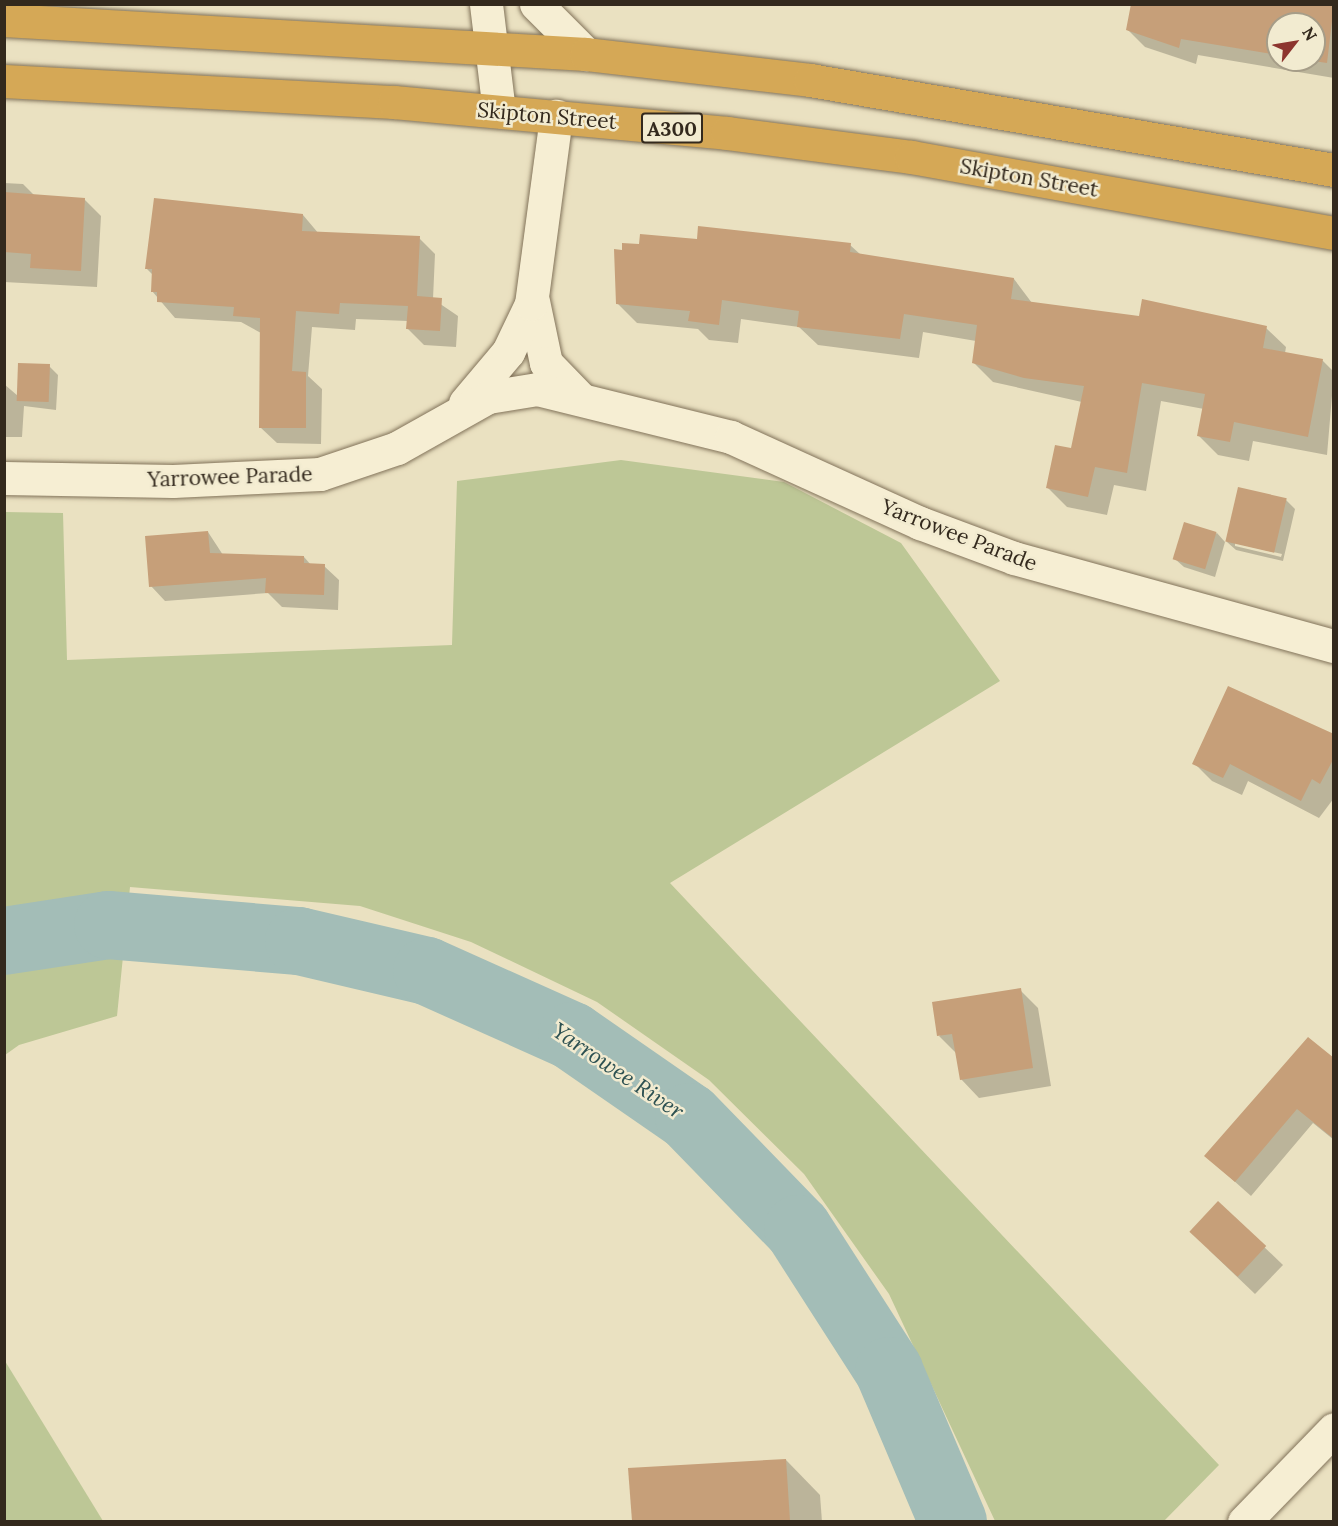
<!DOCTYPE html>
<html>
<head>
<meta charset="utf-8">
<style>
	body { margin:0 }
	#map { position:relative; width:1338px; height:1526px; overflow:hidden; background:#eae1c1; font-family:Lora,serif }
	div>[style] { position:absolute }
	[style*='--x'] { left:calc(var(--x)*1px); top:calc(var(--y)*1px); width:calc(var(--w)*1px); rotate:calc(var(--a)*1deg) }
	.green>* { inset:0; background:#bdc796 }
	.shadow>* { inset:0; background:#0003 }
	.river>* { height:68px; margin:-34px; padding:0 34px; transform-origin:34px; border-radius:34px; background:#a3bdb7 }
	.building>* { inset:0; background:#c69f79; transform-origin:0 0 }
	.roads { filter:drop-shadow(0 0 2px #82735a) drop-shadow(0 0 2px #82735a) }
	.street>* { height:33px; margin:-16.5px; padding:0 16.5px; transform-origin:16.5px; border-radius:16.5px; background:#f6eed3 }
	.secondary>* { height:33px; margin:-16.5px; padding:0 16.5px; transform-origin:16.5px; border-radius:16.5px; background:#f6eed3 }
	.highway>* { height:33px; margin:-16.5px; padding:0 16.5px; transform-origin:16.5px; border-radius:16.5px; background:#d5a856 }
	span { translate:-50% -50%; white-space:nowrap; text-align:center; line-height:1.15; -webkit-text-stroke:5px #f2ebd0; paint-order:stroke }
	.shield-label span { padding:2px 4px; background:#f2ebd0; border:2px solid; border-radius:4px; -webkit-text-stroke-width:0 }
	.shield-label { font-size:20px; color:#33291d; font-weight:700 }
	.street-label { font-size:21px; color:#33291d }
	.water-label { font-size:22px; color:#2d5152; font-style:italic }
	.frame { position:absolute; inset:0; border:6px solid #33291d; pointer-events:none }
	.north { position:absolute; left:1266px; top:12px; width:60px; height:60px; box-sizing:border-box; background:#f2ebd0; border:2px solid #a69d88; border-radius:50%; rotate:59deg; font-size:16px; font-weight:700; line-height:24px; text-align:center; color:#33291d }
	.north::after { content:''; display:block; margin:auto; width:21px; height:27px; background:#8d352e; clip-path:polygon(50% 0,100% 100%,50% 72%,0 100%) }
</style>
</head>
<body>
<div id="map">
	<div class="green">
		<div style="clip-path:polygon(621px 460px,784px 482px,901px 543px,1000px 681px,670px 883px,1219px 1465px,1164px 1521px,995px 1521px,889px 1294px,804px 1174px,709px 1080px,597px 1002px,471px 942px,360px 906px,130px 887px,117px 1016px,19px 1045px,5px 1055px,5px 512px,63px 513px,67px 660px,452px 645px,457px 481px)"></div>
		<div style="clip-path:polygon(4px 1361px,5px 1361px,103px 1521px,5px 1521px)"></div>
	</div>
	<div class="shadow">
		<div style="clip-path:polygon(evenodd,1334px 4px,1334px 78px,1198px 55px,1196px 64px,1145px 47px,1128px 30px,1334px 4px,1278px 24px,1314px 24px,1314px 60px,1278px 60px,1278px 24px)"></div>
		<div style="clip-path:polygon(4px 183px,23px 184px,35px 196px,84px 199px,101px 216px,97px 287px,4px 282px)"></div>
		<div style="clip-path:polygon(303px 215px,319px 234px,419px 238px,435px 254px,433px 299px,458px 316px,456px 347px,424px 345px,408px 329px,408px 321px,356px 319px,355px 330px,312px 327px,308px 376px,322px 389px,321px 444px,277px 443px,260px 427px,261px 333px,241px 322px,175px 318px,152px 291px,153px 275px,146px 268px)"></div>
		<div style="clip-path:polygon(698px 241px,850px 245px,861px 255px,1014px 279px,1032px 303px,1140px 317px,1143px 301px,1266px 328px,1286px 347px,1285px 353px,1322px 360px,1334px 372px,1327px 455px,1253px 441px,1249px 461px,1218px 455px,1198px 435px,1204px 409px,1161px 401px,1146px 491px,1114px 485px,1107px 515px,1067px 507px,1048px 488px,1072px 450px,1082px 402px,993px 382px,973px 362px,976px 341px,923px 332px,919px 358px,818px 345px,799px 327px,741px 319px,738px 343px,709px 340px,698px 329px,637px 323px,617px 303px,623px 251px)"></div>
		<div style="clip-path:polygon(49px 366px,58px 375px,56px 410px,24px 406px,22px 437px,4px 437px,4px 384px,18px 396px)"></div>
		<div style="clip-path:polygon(evenodd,1286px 500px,1295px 509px,1283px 561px,1236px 550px,1227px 542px,1286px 500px,1235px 543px,1282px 554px,1281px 557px,1235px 546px,1235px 543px)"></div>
		<div style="clip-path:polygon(208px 532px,223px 555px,304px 557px,311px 565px,324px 566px,339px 580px,338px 610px,282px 607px,268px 593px,165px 601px,151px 586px)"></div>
		<div style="clip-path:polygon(1217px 533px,1225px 542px,1215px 577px,1184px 567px,1175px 559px)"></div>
		<div style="clip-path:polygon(1334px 736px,1334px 798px,1319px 818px,1248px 781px,1242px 795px,1212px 781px,1194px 763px)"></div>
		<div style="clip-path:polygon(1020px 990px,1038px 1008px,1051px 1086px,979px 1098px,961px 1079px,957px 1054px,939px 1036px)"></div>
		<div style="clip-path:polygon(1334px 1060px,1334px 1140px,1313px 1123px,1251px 1196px,1206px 1156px)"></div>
		<div style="clip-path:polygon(1218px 1203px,1283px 1265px,1255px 1294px,1209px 1250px)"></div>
		<div style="clip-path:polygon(786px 1460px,820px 1495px,822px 1522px,633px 1522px,630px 1469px)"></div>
	</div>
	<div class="river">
		<div style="--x:4;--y:941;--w:105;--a:-8.7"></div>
		<div style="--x:108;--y:925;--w:192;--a:4.8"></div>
		<div style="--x:299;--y:941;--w:131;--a:13.2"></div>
		<div style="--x:427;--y:971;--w:159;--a:24.1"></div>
		<div style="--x:572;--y:1036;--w:142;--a:34.7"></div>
		<div style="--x:689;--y:1117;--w:156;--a:45.8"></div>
		<div style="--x:798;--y:1229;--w:169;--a:57.3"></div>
		<div style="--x:889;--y:1371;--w:164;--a:67"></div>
	</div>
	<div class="building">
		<div style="clip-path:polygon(1131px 4px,1334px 4px,1327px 63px,1307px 60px,1314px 60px,1314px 24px,1278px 24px,1278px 55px,1181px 39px,1179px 48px,1126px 30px)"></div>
		<div style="clip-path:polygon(4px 192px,85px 198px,81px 271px,30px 268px,31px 254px,4px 252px)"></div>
		<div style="clip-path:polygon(154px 198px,303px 214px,302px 231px,420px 236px,417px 296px,442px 298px,440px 331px,406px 329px,408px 306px,340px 303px,339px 314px,296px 311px,292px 371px,306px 372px,306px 428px,259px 428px,260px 318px,233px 316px,234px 307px,157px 302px,157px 292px,151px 292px,152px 269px,145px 269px)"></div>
		<div style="clip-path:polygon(698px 226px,851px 243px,850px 252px,1014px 278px,1011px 299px,1139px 316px,1142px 299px,1267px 326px,1263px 348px,1323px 359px,1308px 437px,1234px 422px,1230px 442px,1197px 436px,1205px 394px,1142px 383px,1127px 473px,1095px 467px,1088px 497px,1046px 488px,1055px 445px,1071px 448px,1084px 386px,1024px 378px,972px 363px,977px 325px,904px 314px,900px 339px,797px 327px,799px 311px,722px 300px,719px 325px,688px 321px,690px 311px,616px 304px,614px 249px,622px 250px,622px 243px,639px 244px,640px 234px,697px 239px)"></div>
		<div style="left:18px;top:363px;width:32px;height:38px;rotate:2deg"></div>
		<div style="left:1238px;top:487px;width:50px;height:56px;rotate:13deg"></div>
		<div style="left:1184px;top:522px;width:34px;height:39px;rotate:17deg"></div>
		<div style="clip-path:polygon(208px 531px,210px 553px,304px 556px,304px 563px,325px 564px,324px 595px,265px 593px,266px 578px,149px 587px,145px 536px)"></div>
		<div style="clip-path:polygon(1228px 686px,1334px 734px,1334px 758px,1320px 784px,1312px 779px,1301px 801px,1230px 764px,1223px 778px,1192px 764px)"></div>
		<div style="clip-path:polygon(1021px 988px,1033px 1068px,960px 1080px,952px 1034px,937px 1036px,932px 1002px)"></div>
		<div style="clip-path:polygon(1308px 1037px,1334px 1058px,1334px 1139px,1297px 1109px,1235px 1182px,1204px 1156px)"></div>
		<div style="left:1218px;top:1201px;width:66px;height:42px;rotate:43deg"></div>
		<div style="clip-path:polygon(786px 1459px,790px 1521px,632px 1521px,628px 1468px)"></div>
	</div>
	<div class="roads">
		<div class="street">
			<div style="--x:533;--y:301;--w:63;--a:78.2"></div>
			<div style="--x:546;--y:363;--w:49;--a:45.8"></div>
			<div style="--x:465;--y:403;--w:67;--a:-49.9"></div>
			<div style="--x:508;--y:352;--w:53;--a:-64.4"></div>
			<div style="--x:531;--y:304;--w:190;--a:-82.4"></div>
			<div style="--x:4;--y:478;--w:169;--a:1"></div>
			<div style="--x:173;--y:481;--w:147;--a:-2.7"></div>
			<div style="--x:320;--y:474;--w:81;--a:-18.7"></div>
			<div style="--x:397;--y:448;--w:104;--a:-29.3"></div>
			<div style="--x:488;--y:397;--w:50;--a:-9.3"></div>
			<div style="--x:537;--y:389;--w:200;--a:13.9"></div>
			<div style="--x:731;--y:437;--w:208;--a:24.5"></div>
			<div style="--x:920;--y:523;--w:100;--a:20.4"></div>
			<div style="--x:1014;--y:558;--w:332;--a:15.4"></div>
			<div style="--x:1244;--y:1522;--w:129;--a:-45.9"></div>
		</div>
		<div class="secondary">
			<div style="--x:486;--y:4;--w:108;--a:83.1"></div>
			<div style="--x:536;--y:4;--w:71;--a:45"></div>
		</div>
		<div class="highway">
			<div style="--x:4;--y:20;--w:583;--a:3.34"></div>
			<div style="--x:586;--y:54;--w:226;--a:6.6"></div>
			<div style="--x:810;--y:80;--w:532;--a:9.75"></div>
			<div style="--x:4;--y:81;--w:391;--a:3.1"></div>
			<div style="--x:394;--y:102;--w:334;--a:5.3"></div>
			<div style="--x:727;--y:133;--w:186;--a:7.4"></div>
			<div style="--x:911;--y:157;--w:430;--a:10.2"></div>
		</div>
	</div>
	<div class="shield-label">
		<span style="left:672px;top:128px">A300</span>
	</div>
	<div class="street-label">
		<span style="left:547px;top:116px;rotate:5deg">Skipton Street</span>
		<span style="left:1029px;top:178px;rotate:10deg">Skipton Street</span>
		<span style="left:230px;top:477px;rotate:-2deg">Yarrowee Parade</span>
		<span style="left:959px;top:535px;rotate:21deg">Yarrowee Parade</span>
	</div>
	<div class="water-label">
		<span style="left:618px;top:1071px;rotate:34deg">Yarrowee River</span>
	</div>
	<div class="frame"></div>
	<div class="north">N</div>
</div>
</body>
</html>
